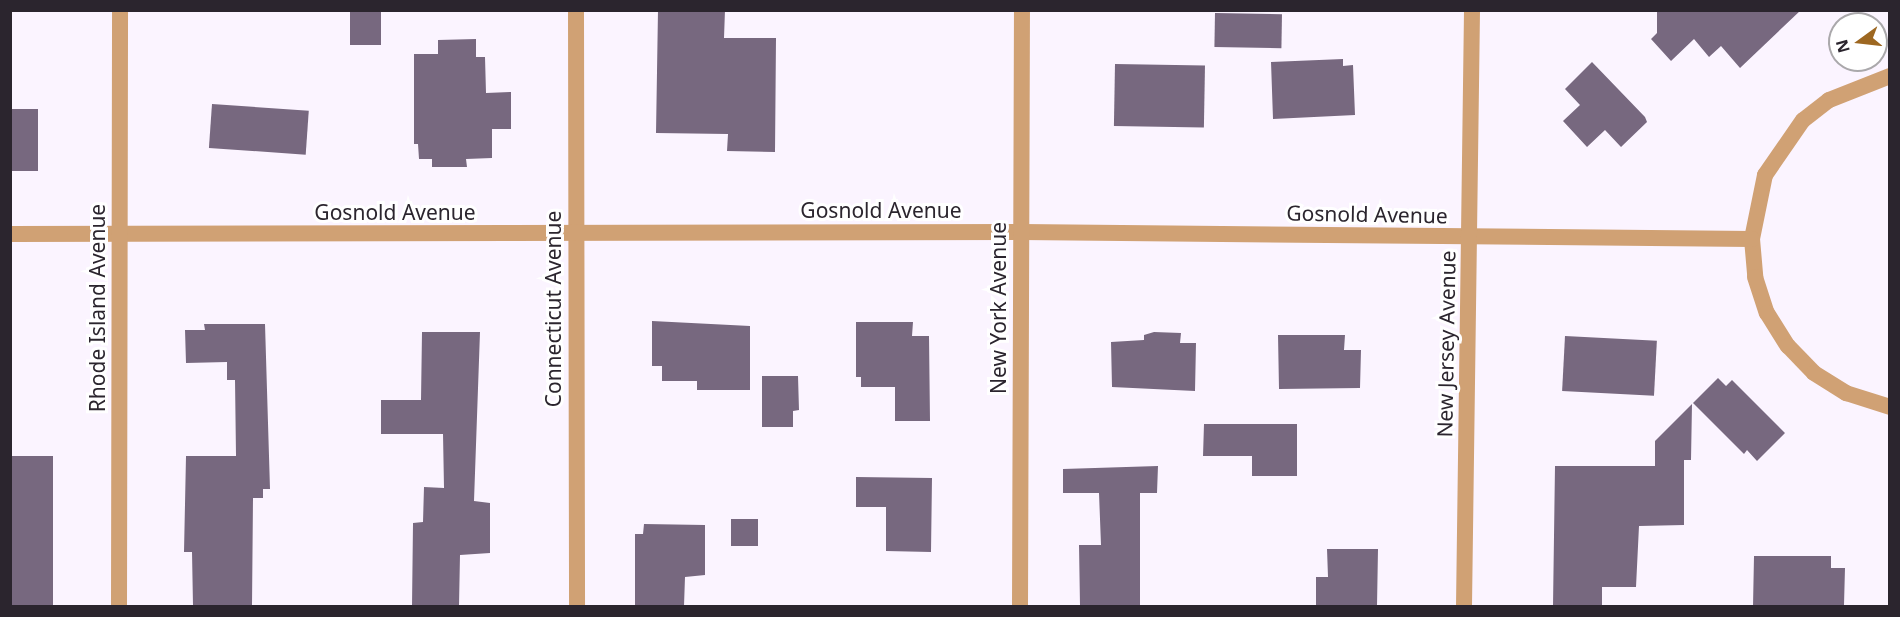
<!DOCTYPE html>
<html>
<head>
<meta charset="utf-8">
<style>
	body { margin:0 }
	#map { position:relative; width:1900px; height:617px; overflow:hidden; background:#fbf4ff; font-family:"Noto Sans",sans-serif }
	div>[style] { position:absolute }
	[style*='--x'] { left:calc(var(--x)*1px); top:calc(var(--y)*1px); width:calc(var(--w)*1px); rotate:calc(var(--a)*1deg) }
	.building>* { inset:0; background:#77687f; transform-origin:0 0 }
	.minor>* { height:16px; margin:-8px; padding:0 8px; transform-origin:8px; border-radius:8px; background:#d0a174 }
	span { translate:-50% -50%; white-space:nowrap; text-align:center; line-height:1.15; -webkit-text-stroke:6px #fff; paint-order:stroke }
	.street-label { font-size:21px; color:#2b252e }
	.frame { position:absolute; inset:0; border:12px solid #2b252e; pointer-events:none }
	.north { position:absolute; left:1828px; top:12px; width:60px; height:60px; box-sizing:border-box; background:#fff; border:2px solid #aaa8ab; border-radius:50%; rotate:255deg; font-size:16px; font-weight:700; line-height:24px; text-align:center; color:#2b252e }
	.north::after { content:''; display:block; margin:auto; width:21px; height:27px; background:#9d6721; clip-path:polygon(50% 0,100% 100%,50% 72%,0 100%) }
</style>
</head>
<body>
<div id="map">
	<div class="building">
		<div style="clip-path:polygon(658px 10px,725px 10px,724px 38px,776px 38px,775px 152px,727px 151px,728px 134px,656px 133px)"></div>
		<div style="clip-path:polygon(1657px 10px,1801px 10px,1740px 68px,1721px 46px,1709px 57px,1694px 39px,1671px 61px,1651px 39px,1657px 33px)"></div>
		<div style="left:381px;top:11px;width:34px;height:31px;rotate:90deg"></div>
		<div style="left:1215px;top:13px;width:67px;height:34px;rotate:1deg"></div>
		<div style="clip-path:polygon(476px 39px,476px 57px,485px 57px,486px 93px,511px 92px,511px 129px,492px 129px,492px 158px,466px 159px,467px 167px,432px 167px,432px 159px,419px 159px,418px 144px,414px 144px,414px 54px,438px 54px,438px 40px)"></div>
		<div style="clip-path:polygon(1343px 59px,1343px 66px,1353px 65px,1355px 115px,1273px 119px,1271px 62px)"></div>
		<div style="clip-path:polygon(1592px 62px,1645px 117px,1647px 122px,1621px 147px,1605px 130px,1587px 147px,1563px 121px,1580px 105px,1565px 89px)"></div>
		<div style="left:1115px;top:64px;width:90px;height:62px;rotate:1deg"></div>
		<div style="left:212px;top:104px;width:97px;height:44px;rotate:4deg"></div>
		<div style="left:10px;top:109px;width:28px;height:62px"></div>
		<div style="clip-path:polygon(652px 321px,750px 326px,750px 390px,697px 390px,697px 381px,662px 381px,662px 366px,652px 366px)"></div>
		<div style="clip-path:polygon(856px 322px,913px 322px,912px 336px,929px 336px,930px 421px,895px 421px,895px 387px,861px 387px,861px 377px,856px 377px)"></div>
		<div style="clip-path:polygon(204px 324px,265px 324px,270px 489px,263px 489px,263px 498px,253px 498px,252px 606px,193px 606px,192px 552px,184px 552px,186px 456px,236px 456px,235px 380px,227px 380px,227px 362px,186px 363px,185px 330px,205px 330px)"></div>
		<div style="clip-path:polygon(422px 332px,480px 332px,474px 501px,490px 503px,490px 553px,460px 555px,459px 606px,412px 606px,413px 523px,423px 522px,424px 487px,444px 488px,443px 434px,381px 434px,381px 400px,421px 400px)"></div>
		<div style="clip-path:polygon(1154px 332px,1181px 333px,1180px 343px,1196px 343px,1195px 391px,1112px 387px,1111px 342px,1144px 340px,1144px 335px)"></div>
		<div style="clip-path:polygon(1278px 335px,1345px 335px,1344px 350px,1361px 350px,1360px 388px,1279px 389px)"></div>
		<div style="left:1565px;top:336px;width:92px;height:55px;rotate:3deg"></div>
		<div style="clip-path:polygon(762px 376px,798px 376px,799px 410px,793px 411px,793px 427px,762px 427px)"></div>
		<div style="clip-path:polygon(1718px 378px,1726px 386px,1732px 380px,1785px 433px,1757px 461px,1747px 450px,1744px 454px,1693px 403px)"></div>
		<div style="clip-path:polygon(1692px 404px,1691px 460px,1684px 460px,1684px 525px,1639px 526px,1636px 587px,1602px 587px,1602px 606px,1553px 606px,1555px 466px,1655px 466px,1655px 441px)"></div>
		<div style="clip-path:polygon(1204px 424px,1297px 424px,1297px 476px,1252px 476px,1252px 456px,1203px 456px)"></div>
		<div style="left:53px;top:456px;width:150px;height:43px;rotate:90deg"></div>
		<div style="clip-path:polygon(1158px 466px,1157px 493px,1140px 493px,1140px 606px,1080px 606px,1079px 545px,1101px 545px,1099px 493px,1063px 493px,1063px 469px)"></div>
		<div style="clip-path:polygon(856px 477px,932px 478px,931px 552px,886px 551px,886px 507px,856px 507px)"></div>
		<div style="left:731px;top:519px;width:27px;height:27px"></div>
		<div style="clip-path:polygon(644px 524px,705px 525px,705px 575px,685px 577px,684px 606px,635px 606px,635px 534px,643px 534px)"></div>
		<div style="clip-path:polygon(1327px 549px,1378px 549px,1377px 606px,1316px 606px,1316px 577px,1328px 577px)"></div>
		<div style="clip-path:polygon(1754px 556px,1831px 556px,1831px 568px,1845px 568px,1844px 605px,1753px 606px)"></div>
	</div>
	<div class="minor">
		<div style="--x:576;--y:10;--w:596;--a:89.9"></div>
		<div style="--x:1890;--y:76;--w:66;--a:158.5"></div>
		<div style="--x:1829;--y:100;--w:33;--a:142"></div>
		<div style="--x:1803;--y:120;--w:67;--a:124.6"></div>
		<div style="--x:1765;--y:175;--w:65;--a:101.5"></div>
		<div style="--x:1752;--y:239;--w:38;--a:85"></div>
		<div style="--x:1755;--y:277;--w:38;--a:72"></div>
		<div style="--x:1767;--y:313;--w:39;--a:58"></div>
		<div style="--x:1788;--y:346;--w:37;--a:46"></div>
		<div style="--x:1814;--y:373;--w:38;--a:32"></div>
		<div style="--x:1846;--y:393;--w:46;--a:17.7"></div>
		<div style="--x:10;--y:234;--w:1011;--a:-0.11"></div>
		<div style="--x:1021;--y:232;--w:731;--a:0.55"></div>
		<div style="--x:119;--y:606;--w:596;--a:-89.9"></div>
		<div style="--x:1020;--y:606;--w:596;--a:-89.81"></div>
		<div style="--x:1464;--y:606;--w:596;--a:-89.23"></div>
	</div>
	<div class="street-label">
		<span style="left:881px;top:210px">Gosnold Avenue</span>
		<span style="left:395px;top:212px">Gosnold Avenue</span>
		<span style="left:1367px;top:214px;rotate:1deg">Gosnold Avenue</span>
		<span style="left:97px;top:308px;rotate:-90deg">Rhode Island Avenue</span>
		<span style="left:998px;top:308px;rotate:-90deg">New York Avenue</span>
		<span style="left:553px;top:309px;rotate:-90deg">Connecticut Avenue</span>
		<span style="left:1446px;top:344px;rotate:-89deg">New Jersey Avenue</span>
	</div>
	<div class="frame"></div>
	<div class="north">N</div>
</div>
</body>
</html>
